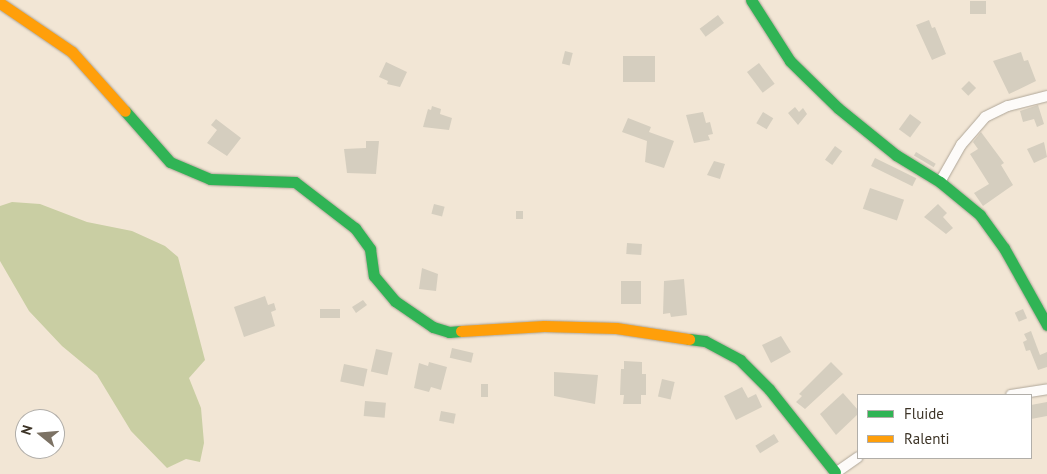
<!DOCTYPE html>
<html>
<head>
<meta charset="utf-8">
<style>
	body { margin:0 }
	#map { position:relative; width:1047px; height:474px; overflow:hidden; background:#f2e6d5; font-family:"PT Sans",sans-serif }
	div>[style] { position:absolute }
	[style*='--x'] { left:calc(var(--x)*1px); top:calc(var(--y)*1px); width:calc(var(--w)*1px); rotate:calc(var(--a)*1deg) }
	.water>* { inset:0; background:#c9cea3 }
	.building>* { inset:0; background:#d5cebf; transform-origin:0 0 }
	.roads { filter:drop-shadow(0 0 1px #afa698) drop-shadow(0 0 1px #afa698) }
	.street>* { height:10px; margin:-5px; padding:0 5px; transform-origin:5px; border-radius:5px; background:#fdfbf9 }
	.fast>* { height:11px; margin:-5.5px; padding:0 5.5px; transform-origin:5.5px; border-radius:5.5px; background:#30b455 }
	.slow>* { height:11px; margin:-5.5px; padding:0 5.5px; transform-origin:5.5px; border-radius:5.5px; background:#ff9f0a }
	span { translate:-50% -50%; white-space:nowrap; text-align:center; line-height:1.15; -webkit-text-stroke:4px #fff; paint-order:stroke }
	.legend { position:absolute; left:857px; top:394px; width:175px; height:65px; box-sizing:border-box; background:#fff; border:1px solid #b1aea9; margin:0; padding:6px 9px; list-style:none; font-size:15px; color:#3d3427 }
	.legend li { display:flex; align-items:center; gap:10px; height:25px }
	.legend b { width:25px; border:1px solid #b1aea9 }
	.north { position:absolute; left:15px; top:409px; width:50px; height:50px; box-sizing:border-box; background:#fff; border:1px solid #b1aea9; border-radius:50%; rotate:287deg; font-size:14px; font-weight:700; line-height:20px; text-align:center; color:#3d3427 }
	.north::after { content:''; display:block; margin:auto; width:18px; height:22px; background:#7c7264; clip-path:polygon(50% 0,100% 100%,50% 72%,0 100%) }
</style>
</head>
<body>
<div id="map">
	<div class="water">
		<div style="clip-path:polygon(12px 202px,40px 204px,87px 222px,132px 231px,165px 246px,178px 257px,205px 360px,189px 378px,201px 408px,204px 443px,200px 462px,186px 459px,167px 468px,131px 431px,97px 375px,62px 346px,29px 311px,0 261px,0 206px)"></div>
	</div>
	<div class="building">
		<div style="left:986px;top:1px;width:13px;height:16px;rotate:90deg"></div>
		<div style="left:718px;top:15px;width:10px;height:23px;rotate:53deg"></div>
		<div style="clip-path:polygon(929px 20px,932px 28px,935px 27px,946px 54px,932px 60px,916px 25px)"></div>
		<div style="left:565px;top:51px;width:8px;height:13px;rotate:14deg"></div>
		<div style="clip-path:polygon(1021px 52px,1024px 61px,1028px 60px,1036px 81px,1009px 94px,993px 61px)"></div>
		<div style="left:623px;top:56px;width:32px;height:26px"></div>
		<div style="clip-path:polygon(386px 62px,407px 72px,400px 87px,387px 84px,388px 81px,379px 77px)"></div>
		<div style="left:759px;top:63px;width:26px;height:15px;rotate:53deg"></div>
		<div style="left:969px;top:81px;width:10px;height:11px;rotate:45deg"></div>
		<div style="clip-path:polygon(1038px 105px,1044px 124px,1037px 127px,1034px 119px,1023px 122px,1020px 111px)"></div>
		<div style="clip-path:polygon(432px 106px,441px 109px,440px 114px,452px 118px,449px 130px,423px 127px,428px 109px,431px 110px)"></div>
		<div style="clip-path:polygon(795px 107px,799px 112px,803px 108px,807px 114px,798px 125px,788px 113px)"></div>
		<div style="clip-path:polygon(703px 112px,706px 123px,710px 122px,713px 134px,708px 135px,710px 140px,694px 143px,686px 115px)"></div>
		<div style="left:763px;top:112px;width:12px;height:13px;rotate:31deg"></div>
		<div style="left:910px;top:114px;width:14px;height:19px;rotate:36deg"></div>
		<div style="clip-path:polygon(628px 118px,651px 127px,649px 132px,674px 141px,664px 168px,645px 162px,647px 141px,622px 132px)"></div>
		<div style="clip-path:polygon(216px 119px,241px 138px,227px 156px,207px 143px,217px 130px,211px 125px)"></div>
		<div style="clip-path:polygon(981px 132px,1004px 163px,1001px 165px,1013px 185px,983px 206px,974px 193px,989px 184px,970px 154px,978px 149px,973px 142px)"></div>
		<div style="clip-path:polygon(366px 141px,379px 141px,376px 174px,347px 173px,344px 149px,366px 148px)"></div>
		<div style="clip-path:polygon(1044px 142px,1047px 157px,1034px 163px,1027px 149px)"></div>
		<div style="left:835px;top:146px;width:9px;height:17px;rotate:36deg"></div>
		<div style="left:916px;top:152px;width:23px;height:4px;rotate:31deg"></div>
		<div style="left:875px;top:158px;width:46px;height:9px;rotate:26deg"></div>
		<div style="clip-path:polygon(714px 161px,725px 164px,720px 179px,707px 175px)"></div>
		<div style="left:870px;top:188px;width:36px;height:22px;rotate:19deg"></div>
		<div style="left:434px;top:204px;width:11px;height:10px;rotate:15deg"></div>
		<div style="clip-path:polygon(938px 204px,947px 213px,943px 217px,953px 228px,946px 234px,924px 217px)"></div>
		<div style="left:516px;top:211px;width:7px;height:8px"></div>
		<div style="left:627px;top:243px;width:15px;height:11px;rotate:4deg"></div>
		<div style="clip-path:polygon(422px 268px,438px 274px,436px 291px,419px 289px)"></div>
		<div style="clip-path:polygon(684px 279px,687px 315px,671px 317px,670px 313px,663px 314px,664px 281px)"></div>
		<div style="left:621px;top:281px;width:20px;height:23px"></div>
		<div style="clip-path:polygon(265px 296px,268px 305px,274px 303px,276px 310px,271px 312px,275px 326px,244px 337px,234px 307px)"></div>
		<div style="clip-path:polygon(363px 300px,367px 305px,356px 313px,352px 307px)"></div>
		<div style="left:320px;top:309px;width:20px;height:9px"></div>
		<div style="left:1023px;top:309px;width:10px;height:9px;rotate:66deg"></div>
		<div style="clip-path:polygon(1031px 331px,1040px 355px,1047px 352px,1047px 367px,1038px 370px,1030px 350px,1026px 351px,1023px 342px,1027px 340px,1024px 334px)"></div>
		<div style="clip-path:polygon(781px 336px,791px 352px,771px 363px,762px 345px)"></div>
		<div style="left:452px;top:348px;width:22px;height:10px;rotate:13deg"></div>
		<div style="left:376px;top:349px;width:17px;height:23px;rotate:13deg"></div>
		<div style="clip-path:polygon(624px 361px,642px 362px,642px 374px,646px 374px,646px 395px,641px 395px,641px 404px,623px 404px,624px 395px,620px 395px,621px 369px,624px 369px)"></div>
		<div style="clip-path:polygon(429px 362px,447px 367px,441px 390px,431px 387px,429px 392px,414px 388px,419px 363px,428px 366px)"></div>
		<div style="clip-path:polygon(831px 362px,843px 374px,805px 409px,796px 402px,802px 396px,799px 394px)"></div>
		<div style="left:344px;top:364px;width:24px;height:18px;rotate:12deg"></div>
		<div style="clip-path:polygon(554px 372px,598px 375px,595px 404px,554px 396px)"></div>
		<div style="left:662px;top:379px;width:13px;height:18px;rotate:13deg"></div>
		<div style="left:481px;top:384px;width:7px;height:13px"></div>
		<div style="clip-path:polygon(742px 387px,748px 398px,756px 394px,762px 407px,736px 420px,724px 396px)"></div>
		<div style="clip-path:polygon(843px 393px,858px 410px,858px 414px,836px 435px,820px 414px)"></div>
		<div style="left:365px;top:401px;width:21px;height:15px;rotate:5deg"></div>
		<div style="clip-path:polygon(1047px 402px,1047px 416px,1031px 419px,1031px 405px)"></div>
		<div style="left:441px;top:411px;width:15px;height:10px;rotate:11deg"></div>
		<div style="left:774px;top:434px;width:9px;height:22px;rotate:58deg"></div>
	</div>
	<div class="roads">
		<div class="street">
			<div style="--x:940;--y:182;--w:43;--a:-60.4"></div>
			<div style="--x:961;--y:145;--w:37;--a:-49"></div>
			<div style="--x:985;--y:117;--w:25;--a:-26"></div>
			<div style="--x:1008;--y:106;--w:40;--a:-14.4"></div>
			<div style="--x:1011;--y:395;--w:36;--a:-9"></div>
			<div style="--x:834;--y:474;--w:29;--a:-35"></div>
		</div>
		<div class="fast">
			<div style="--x:751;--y:0;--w:72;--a:57.4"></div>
			<div style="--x:790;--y:61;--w:67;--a:44.4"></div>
			<div style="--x:838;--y:108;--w:75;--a:39"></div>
			<div style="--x:896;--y:155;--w:52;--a:31.5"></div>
			<div style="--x:940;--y:182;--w:52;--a:39.5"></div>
			<div style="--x:980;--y:215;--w:41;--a:54"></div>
			<div style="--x:1004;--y:248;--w:88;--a:60.8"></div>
			<div style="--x:125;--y:111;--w:68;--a:48.6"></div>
			<div style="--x:170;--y:162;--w:43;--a:23"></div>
			<div style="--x:210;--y:179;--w:85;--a:2"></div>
			<div style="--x:295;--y:182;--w:76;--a:37.5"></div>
			<div style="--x:355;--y:228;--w:26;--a:54"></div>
			<div style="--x:370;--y:249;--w:27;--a:82"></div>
			<div style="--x:374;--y:276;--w:33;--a:50"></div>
			<div style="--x:395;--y:301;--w:46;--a:34.4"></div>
			<div style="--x:433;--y:327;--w:17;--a:17"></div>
			<div style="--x:449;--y:332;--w:12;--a:-5"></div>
			<div style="--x:689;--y:339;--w:16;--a:7"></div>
			<div style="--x:705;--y:341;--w:40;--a:28"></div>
			<div style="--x:740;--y:360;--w:41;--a:45"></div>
			<div style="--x:769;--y:389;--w:106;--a:51.5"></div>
		</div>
		<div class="slow">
			<div style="--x:0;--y:3;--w:87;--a:34.2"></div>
			<div style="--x:72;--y:52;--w:79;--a:48.1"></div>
			<div style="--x:461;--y:331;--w:83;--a:-3.4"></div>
			<div style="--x:544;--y:326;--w:72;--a:1.6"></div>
			<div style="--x:616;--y:328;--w:74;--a:8.6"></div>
		</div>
	</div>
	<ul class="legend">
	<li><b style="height:6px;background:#30b455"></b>Fluide</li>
	<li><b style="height:6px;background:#ff9f0a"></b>Ralenti</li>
	</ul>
	<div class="north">N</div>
</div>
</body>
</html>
